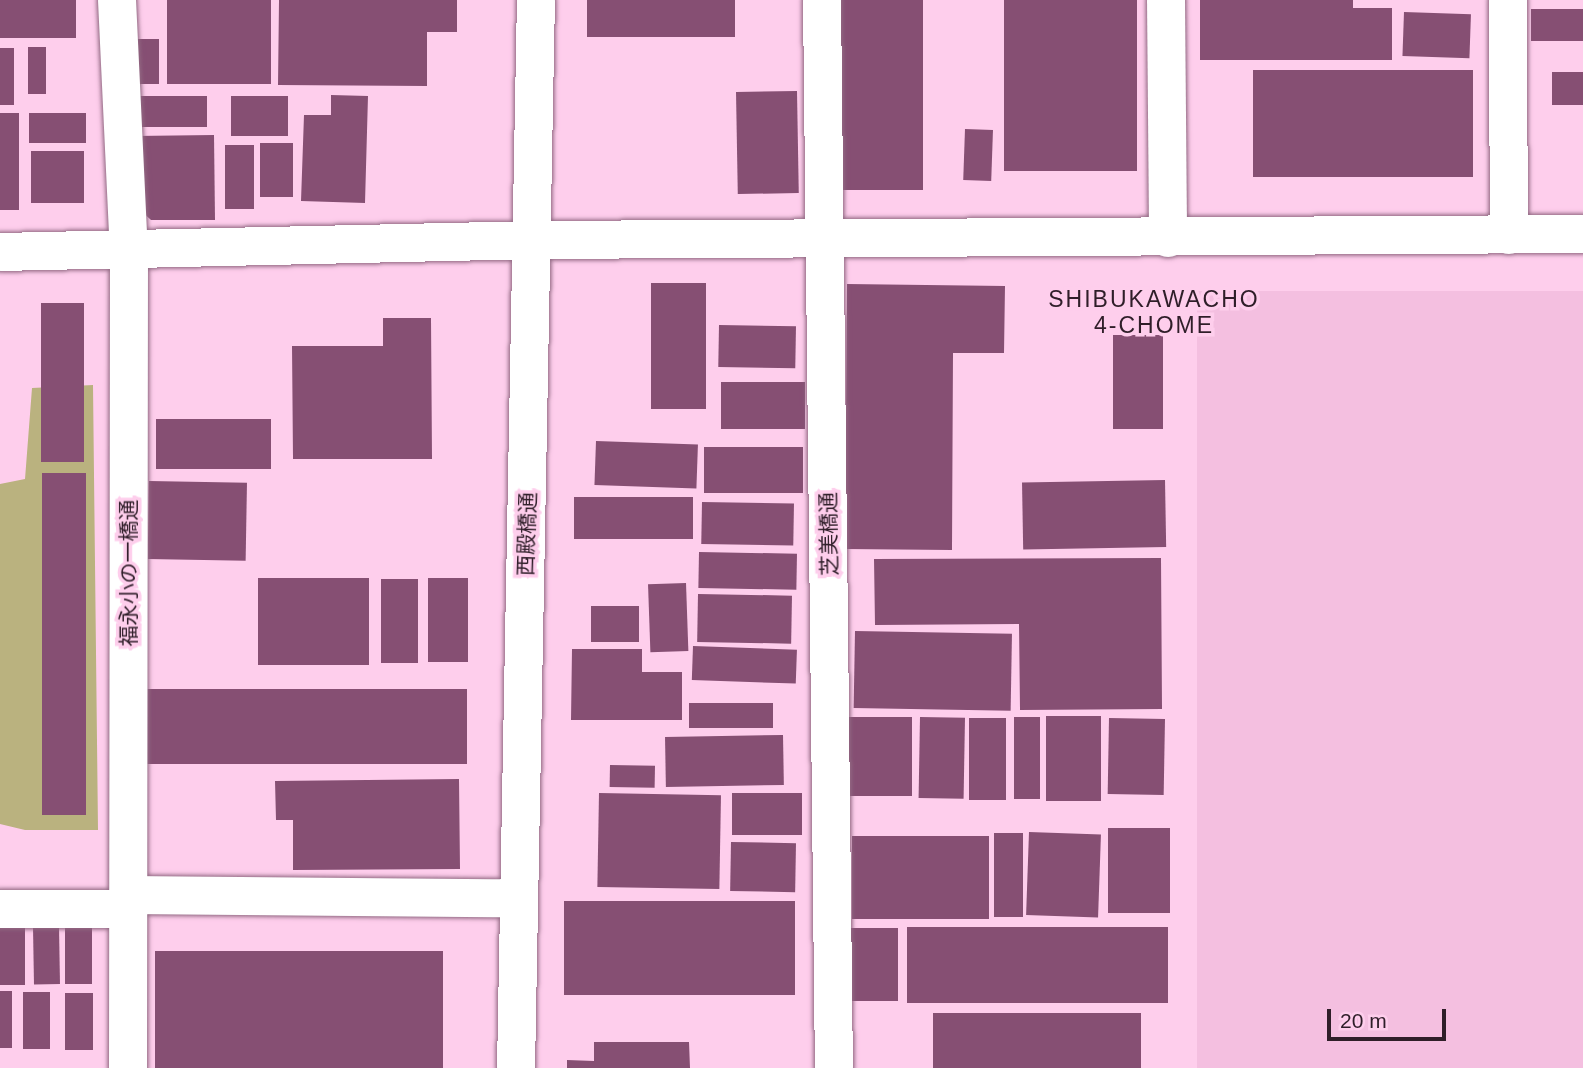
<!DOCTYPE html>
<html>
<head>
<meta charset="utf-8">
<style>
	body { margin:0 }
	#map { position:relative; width:1583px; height:1068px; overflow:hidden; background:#feceec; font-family:Arial,"Noto Sans JP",sans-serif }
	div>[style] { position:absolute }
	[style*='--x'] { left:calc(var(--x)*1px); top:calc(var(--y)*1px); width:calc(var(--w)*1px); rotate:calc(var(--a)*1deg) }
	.built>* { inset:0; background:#f4bfe0; transform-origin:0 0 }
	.green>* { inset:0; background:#bab27f }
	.building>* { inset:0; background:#864f73; transform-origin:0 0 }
	.roads { filter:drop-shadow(0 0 2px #926983) drop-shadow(0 0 2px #926983) }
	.minor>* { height:38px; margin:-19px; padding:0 19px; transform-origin:19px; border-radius:19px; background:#fff }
	.tertiary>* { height:38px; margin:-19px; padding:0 19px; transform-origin:19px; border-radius:19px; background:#fff }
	span { translate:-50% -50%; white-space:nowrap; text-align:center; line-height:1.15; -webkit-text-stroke:7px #feceec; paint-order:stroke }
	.street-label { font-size:21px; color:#2f1e29 }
	.neighbourhood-label { font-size:23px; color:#2f1e29; letter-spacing:2px }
	.scale { position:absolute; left:1327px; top:1009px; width:119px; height:32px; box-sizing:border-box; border:4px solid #2f1e29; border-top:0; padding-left:9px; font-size:21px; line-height:24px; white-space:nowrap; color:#2f1e29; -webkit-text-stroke:5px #feceec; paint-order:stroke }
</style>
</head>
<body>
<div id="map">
	<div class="built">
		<div style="left:1197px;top:291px;width:386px;height:777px"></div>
	</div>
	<div class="green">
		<div style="clip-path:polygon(93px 385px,98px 830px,25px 830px,0 824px,0 484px,25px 479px,32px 388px)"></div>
	</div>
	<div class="building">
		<div style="left:0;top:0;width:76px;height:38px"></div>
		<div style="left:167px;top:0;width:104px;height:84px"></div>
		<div style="clip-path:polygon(279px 0,457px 0,457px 32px,427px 32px,427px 86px,278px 85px)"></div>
		<div style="left:587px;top:0;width:148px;height:37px"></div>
		<div style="left:840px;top:0;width:83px;height:190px"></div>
		<div style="left:1004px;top:0;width:133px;height:171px"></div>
		<div style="clip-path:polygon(1200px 0,1353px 0,1353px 8px,1392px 8px,1392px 60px,1200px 60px)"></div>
		<div style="left:1531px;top:9px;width:52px;height:32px"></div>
		<div style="left:1404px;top:12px;width:67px;height:44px;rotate:2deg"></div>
		<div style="left:130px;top:39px;width:29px;height:45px"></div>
		<div style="left:28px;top:47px;width:18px;height:47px"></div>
		<div style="left:0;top:48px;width:14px;height:57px"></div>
		<div style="left:1253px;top:70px;width:220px;height:107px"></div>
		<div style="left:1552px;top:72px;width:31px;height:33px"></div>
		<div style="left:797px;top:91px;width:102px;height:61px;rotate:89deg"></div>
		<div style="clip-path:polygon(331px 95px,368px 96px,365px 203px,301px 201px,304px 115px,331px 115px)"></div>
		<div style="left:136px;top:96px;width:71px;height:31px"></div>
		<div style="left:231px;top:96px;width:57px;height:40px"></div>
		<div style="left:0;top:113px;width:19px;height:97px"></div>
		<div style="left:86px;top:113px;width:30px;height:57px;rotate:90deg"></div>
		<div style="left:965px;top:129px;width:28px;height:51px;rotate:2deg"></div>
		<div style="clip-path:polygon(214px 135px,215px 220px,151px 220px,138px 208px,135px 136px)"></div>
		<div style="left:260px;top:143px;width:33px;height:54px"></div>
		<div style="left:225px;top:145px;width:29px;height:64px"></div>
		<div style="left:31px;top:151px;width:53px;height:52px"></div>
		<div style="left:651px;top:283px;width:55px;height:126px"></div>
		<div style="clip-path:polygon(847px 284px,1005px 286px,1004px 353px,953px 353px,952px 550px,845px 549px)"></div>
		<div style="left:41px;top:303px;width:43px;height:159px"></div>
		<div style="clip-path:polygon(383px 318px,431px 318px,432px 459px,293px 459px,292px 346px,383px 346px)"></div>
		<div style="left:719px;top:325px;width:77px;height:42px;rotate:1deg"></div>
		<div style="left:1113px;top:335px;width:50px;height:94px"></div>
		<div style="left:721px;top:382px;width:84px;height:47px"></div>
		<div style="left:271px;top:419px;width:50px;height:115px;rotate:90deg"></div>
		<div style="left:596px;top:441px;width:102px;height:44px;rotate:2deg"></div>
		<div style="left:704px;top:447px;width:99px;height:46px"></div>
		<div style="left:42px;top:473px;width:44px;height:342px"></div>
		<div style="left:1165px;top:480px;width:67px;height:143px;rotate:89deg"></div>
		<div style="left:149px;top:481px;width:98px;height:78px;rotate:1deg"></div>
		<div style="left:574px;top:497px;width:119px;height:42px"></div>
		<div style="left:702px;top:502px;width:92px;height:42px;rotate:1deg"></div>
		<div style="left:699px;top:552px;width:98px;height:36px;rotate:1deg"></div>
		<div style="clip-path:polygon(1161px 558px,1162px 709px,1020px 710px,1019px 624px,875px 625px,874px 559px)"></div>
		<div style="left:258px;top:578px;width:111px;height:87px"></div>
		<div style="left:428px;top:578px;width:40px;height:84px"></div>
		<div style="left:381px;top:579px;width:37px;height:84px"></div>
		<div style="left:686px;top:583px;width:68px;height:38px;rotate:88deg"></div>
		<div style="left:698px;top:594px;width:94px;height:48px;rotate:1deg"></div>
		<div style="left:591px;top:606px;width:48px;height:36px"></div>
		<div style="left:855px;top:631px;width:157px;height:77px;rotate:1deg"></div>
		<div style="left:693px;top:646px;width:104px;height:34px;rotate:2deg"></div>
		<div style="clip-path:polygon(572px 649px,642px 649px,642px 672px,682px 672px,682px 720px,571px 720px)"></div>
		<div style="left:467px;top:689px;width:75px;height:326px;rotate:90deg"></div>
		<div style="left:689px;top:703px;width:84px;height:25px"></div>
		<div style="left:1046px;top:716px;width:55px;height:85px"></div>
		<div style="left:846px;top:717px;width:66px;height:79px"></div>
		<div style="left:920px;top:717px;width:45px;height:81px;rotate:1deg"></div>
		<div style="left:1014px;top:717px;width:26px;height:82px"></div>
		<div style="left:969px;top:718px;width:37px;height:82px"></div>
		<div style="left:1109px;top:718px;width:56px;height:76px;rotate:1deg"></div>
		<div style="left:783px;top:735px;width:50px;height:118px;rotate:89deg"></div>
		<div style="left:610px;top:765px;width:45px;height:22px;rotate:1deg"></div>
		<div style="clip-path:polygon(459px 779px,460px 869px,293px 870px,293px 820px,276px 820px,275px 781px)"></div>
		<div style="left:599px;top:793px;width:122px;height:94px;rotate:1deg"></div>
		<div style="left:802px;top:793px;width:42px;height:70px;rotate:90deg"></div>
		<div style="left:1108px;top:828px;width:62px;height:85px"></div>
		<div style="left:1029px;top:832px;width:72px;height:83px;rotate:2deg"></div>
		<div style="left:994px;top:833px;width:29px;height:84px"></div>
		<div style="left:852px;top:836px;width:137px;height:83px"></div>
		<div style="left:731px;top:842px;width:65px;height:49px;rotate:1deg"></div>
		<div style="left:564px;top:901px;width:231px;height:94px"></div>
		<div style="left:59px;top:927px;width:57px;height:26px;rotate:89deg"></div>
		<div style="left:907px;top:927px;width:261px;height:76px"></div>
		<div style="left:0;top:928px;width:25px;height:57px"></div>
		<div style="left:65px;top:928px;width:27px;height:56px"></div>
		<div style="left:847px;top:928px;width:51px;height:73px"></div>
		<div style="left:155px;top:951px;width:288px;height:117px"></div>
		<div style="left:0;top:991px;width:12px;height:57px"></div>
		<div style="left:23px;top:992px;width:27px;height:57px"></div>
		<div style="left:65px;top:993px;width:28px;height:57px"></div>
		<div style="left:933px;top:1013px;width:208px;height:55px"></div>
		<div style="clip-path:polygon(594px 1042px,689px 1042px,690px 1068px,567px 1068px,567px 1060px,594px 1061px)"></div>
	</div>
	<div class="roads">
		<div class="minor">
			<div style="--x:117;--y:0;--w:251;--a:87.3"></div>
			<div style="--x:129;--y:251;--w:817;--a:90.07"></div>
			<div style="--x:822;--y:0;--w:1068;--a:89.36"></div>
			<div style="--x:1166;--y:0;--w:238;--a:89.5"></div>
			<div style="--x:1508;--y:0;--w:235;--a:89.8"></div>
			<div style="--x:128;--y:895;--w:380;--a:0.5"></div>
			<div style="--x:508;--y:898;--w:12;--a:-42"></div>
			<div style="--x:0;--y:909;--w:129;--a:0"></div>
		</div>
		<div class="tertiary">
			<div style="--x:0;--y:252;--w:535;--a:-1.28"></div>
			<div style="--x:535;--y:240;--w:1048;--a:-0.33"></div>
			<div style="--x:516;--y:1068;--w:1068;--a:-88.93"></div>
		</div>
	</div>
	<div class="street-label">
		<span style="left:527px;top:534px;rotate:-88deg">西殿橋通</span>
		<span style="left:829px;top:534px;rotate:-91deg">芝美橋通</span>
		<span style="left:129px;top:573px;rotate:-90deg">福永小の一橋通</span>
	</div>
	<div class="neighbourhood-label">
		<span style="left:1154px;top:312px">SHIBUKAWACHO<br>4-CHOME</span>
	</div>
	<div class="scale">20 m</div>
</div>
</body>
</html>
